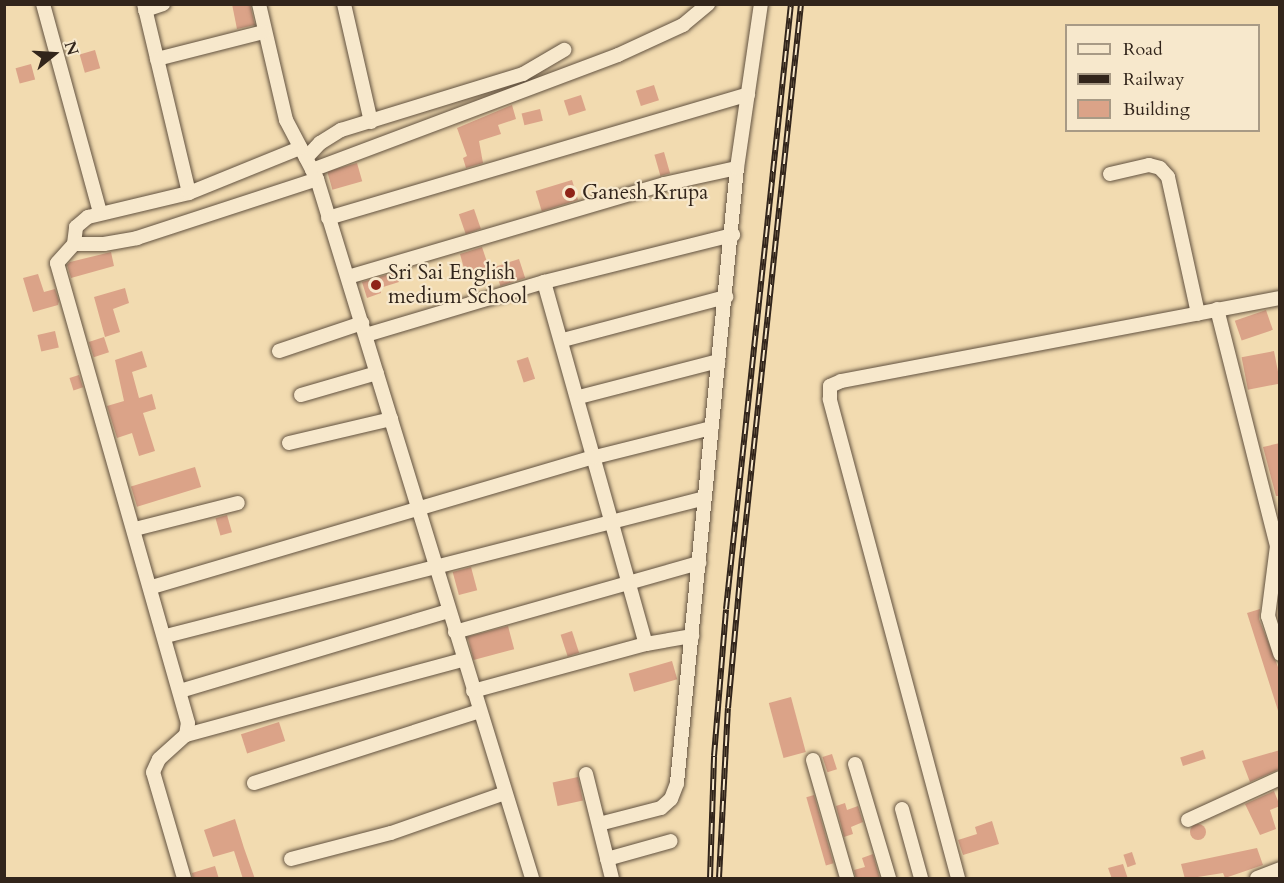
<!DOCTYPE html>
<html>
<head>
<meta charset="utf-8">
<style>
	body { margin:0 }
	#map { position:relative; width:1284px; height:883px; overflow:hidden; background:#f2dbb0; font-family:Cardo,serif }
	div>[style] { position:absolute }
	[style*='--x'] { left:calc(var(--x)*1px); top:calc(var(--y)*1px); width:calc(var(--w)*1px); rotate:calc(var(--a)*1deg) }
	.building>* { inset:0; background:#dba388; transform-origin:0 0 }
	.round { border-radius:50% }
	.roads { filter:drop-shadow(0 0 2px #625240) drop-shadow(0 0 2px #625240) }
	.minor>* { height:14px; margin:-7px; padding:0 7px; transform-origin:7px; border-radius:7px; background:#f7e8cc }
	.rail>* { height:6px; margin-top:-3px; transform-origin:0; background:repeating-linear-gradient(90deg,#f7e8cc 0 11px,#32251b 0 22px); box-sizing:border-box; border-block:2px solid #32251b }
	.dots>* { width:16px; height:16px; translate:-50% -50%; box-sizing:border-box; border:3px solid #f7e8cc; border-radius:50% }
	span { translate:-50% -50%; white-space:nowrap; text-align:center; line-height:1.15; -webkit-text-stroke:4.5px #f7e8cc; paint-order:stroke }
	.poi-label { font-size:21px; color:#32251b }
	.left { translate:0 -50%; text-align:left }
	.frame { position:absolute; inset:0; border:6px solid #32251b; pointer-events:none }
	.legend { position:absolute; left:1065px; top:24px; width:195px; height:108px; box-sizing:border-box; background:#f7e8cc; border:2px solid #a89a85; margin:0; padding:8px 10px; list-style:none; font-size:18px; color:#32251b }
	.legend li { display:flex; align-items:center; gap:12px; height:30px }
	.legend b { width:30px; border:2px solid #a89a85 }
	.north { position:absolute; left:24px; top:24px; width:60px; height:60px; -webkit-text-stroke:4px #f7e8cc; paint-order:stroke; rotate:72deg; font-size:16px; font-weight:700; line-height:24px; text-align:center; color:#32251b }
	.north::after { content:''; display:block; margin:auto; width:21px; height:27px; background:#32251b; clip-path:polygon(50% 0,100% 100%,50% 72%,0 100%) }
</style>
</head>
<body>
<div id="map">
	<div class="building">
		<div style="clip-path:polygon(232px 4px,250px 4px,255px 25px,237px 29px)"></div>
		<div style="left:95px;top:50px;width:19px;height:16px;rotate:74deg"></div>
		<div style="left:31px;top:64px;width:16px;height:16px;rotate:75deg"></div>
		<div style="left:654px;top:85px;width:16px;height:19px;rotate:72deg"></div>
		<div style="left:581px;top:95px;width:16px;height:18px;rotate:72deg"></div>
		<div style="clip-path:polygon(512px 105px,516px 119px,498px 125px,501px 134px,479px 141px,483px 163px,466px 168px,463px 158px,467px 156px,457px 128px)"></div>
		<div style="left:540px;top:109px;width:12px;height:19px;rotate:76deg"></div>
		<div style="left:664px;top:152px;width:22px;height:10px;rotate:74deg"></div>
		<div style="left:357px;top:163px;width:19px;height:31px;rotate:74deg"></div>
		<div style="left:572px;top:180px;width:21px;height:38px;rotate:73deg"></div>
		<div style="left:474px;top:209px;width:21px;height:16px;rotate:71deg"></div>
		<div style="clip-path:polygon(482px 247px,489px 268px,465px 272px,460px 254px)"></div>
		<div style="clip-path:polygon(111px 252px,114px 266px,71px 278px,67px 265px,70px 262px)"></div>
		<div style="left:519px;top:259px;width:20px;height:26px;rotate:72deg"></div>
		<div style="clip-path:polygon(396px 272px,399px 282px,380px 288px,381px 293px,367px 298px,362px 282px)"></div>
		<div style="clip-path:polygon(38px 274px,44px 292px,55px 289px,59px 301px,58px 305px,33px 312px,23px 278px)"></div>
		<div style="clip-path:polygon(125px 288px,129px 303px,113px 309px,120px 332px,105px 337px,94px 297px)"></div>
		<div style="left:1266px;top:310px;width:21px;height:33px;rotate:71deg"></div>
		<div style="left:55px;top:331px;width:17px;height:18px;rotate:77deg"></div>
		<div style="left:104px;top:337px;width:16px;height:16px;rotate:72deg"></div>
		<div style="clip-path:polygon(142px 351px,147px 367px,132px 372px,139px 398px,152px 394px,156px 409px,143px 413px,155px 451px,139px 456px,132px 433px,117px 438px,107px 406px,124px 401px,115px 360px)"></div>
		<div style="left:1274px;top:351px;width:33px;height:33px;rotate:79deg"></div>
		<div style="left:528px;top:357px;width:23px;height:12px;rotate:72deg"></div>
		<div style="left:79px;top:375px;width:13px;height:10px;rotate:72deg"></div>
		<div style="clip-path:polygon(1280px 443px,1280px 496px,1276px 496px,1263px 447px)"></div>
		<div style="left:195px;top:467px;width:21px;height:67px;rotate:73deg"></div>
		<div style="left:227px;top:515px;width:18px;height:12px;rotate:74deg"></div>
		<div style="left:471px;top:567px;width:24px;height:19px;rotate:75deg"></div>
		<div style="clip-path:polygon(1260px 609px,1259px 619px,1280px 672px,1280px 717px,1247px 613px)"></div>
		<div style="left:508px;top:626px;width:24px;height:42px;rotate:75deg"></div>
		<div style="left:572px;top:631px;width:23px;height:12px;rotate:72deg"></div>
		<div style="left:672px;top:661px;width:19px;height:45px;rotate:74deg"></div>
		<div style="left:791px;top:697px;width:57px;height:23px;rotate:75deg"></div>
		<div style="left:279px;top:722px;width:20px;height:40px;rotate:72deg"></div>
		<div style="left:1203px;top:750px;width:9px;height:24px;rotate:72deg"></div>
		<div style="clip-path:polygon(1280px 750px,1280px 769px,1250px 782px,1242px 761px)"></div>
		<div style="left:832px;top:754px;width:16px;height:10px;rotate:72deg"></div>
		<div style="left:578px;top:777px;width:24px;height:26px;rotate:78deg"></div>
		<div style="clip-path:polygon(1274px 791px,1280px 806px,1270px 810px,1276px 829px,1260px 835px,1245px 804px)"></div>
		<div style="left:814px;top:795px;width:71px;height:8px;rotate:74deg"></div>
		<div style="clip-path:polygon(845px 803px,847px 810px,858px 806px,863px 822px,851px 827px,853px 834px,844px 837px,836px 806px)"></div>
		<div style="clip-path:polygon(235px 819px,244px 848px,255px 879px,243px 879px,234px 851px,213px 857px,204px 830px)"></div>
		<div style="clip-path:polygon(992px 821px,999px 844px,963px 855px,958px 840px,977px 834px,975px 827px)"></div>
		<div class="round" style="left:1190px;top:824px;width:16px;height:16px"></div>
		<div style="clip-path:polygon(1257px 848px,1263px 865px,1225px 878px,1223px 873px,1185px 879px,1181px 864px)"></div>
		<div style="left:1132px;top:852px;width:13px;height:9px;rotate:72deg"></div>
		<div style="clip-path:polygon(873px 854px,880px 879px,856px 879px,854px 870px,865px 867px,862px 858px)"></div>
		<div style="clip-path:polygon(1123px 864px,1128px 879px,1112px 879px,1108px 868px)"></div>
		<div style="clip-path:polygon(215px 866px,219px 879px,193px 879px,192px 873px)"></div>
	</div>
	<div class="roads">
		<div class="minor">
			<div style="--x:43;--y:4;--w:216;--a:74.7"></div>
			<div style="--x:144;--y:4;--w:194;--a:76.6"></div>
			<div style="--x:259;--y:4;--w:119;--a:76.9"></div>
			<div style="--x:286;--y:120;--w:67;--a:62.3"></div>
			<div style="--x:317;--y:179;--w:731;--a:72.9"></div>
			<div style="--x:344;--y:4;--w:121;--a:77.1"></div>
			<div style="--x:145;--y:10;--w:19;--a:-18"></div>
			<div style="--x:157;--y:59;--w:110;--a:-14.2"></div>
			<div style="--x:306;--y:158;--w:21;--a:-47"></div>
			<div style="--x:320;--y:143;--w:25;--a:-32"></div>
			<div style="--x:341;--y:130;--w:190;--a:-17.1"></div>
			<div style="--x:523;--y:74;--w:48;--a:-30.3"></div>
			<div style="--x:312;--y:170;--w:327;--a:-20.6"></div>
			<div style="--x:618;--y:55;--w:72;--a:-24.8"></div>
			<div style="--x:683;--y:25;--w:33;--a:-40"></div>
			<div style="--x:1110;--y:174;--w:40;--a:-13"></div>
			<div style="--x:1149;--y:165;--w:11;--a:15"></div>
			<div style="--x:1160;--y:168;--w:12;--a:48"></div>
			<div style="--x:1168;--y:177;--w:140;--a:77.6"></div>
			<div style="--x:328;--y:218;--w:438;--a:-16.4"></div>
			<div style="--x:74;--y:244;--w:30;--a:0"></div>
			<div style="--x:104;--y:244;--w:34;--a:-10"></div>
			<div style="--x:137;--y:238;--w:189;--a:-18.1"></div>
			<div style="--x:348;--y:277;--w:329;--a:-16.4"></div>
			<div style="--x:664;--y:184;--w:75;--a:-12.4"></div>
			<div style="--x:544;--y:282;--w:376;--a:74.3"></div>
			<div style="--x:1217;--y:309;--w:244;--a:75.8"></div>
			<div style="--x:1277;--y:546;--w:71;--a:97.3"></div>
			<div style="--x:1268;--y:616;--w:40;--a:72"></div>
			<div style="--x:366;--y:335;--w:186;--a:-16.6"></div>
			<div style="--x:544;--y:282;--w:195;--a:-14"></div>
			<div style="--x:563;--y:340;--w:169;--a:-14.8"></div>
			<div style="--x:279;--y:351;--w:88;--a:-18.6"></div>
			<div style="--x:301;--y:395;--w:79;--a:-16.1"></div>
			<div style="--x:579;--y:397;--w:144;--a:-14.5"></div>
			<div style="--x:289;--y:443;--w:105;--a:-13.2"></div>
			<div style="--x:135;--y:529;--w:106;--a:-14.2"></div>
			<div style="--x:152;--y:587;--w:462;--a:-16.4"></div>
			<div style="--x:595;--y:457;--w:120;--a:-14"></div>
			<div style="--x:455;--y:632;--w:254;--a:-15.8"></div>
			<div style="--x:166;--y:636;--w:556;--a:-14.36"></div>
			<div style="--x:180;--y:691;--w:280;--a:-16.6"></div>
			<div style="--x:473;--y:691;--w:179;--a:-15.2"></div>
			<div style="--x:646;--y:644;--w:47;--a:-9.9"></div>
			<div style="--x:186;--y:735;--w:287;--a:-15.2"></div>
			<div style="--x:813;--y:760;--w:123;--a:73.9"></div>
			<div style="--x:855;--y:764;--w:119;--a:73.4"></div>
			<div style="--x:586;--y:774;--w:107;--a:76"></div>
			<div style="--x:254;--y:783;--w:236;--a:-17.7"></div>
			<div style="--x:902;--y:809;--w:72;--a:74.6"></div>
			<div style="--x:1188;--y:820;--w:101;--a:-24.5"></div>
			<div style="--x:599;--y:824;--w:64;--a:-14.5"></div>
			<div style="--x:661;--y:808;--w:13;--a:-42"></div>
			<div style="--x:671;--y:799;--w:17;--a:-69"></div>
			<div style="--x:677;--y:783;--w:618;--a:-84.43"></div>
			<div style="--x:737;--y:168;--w:166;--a:-81.7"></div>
			<div style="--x:291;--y:859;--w:103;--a:-14.6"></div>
			<div style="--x:391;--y:833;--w:121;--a:-19.3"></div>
			<div style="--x:607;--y:859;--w:66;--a:-15.7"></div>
			<div style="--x:184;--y:878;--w:110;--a:-106.3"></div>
			<div style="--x:153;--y:772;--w:14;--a:-65"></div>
			<div style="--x:159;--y:759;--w:36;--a:-42"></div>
			<div style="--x:186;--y:735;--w:12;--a:-81"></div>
			<div style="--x:188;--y:723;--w:478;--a:-105.9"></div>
			<div style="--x:57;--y:263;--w:25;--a:-48"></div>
			<div style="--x:74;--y:244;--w:17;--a:-83"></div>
			<div style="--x:76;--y:227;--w:16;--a:-40"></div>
			<div style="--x:88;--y:217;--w:104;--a:-13.4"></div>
			<div style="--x:189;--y:193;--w:120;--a:-22.1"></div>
			<div style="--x:958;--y:878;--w:496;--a:-105"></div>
			<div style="--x:830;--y:399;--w:13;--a:-90"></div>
			<div style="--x:830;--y:386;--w:12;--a:-24"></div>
			<div style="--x:841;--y:381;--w:447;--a:-10.7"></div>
			<div style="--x:1257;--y:878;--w:25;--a:-21"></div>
		</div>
	</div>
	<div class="rail">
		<div style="--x:710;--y:878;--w:122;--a:-88.1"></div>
		<div style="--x:714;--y:756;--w:147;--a:-85.3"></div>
		<div style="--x:726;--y:609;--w:608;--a:-83.87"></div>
		<div style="--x:719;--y:878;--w:170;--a:-87"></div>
		<div style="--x:728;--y:708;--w:151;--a:-84.7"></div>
		<div style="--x:742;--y:558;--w:557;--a:-83.92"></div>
	</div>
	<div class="dots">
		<div style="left:570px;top:193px;background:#8f2418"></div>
		<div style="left:376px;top:285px;background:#8f2418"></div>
	</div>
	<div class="poi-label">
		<span class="left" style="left:582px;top:193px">Ganesh Krupa</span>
		<span class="left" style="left:388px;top:285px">Sri Sai English<br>medium School</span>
	</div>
	<div class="frame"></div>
	<ul class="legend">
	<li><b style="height:8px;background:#f7e8cc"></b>Road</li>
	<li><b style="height:8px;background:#32251b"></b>Railway</li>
	<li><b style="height:16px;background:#dba388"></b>Building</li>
	</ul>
	<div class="north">N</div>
</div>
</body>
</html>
